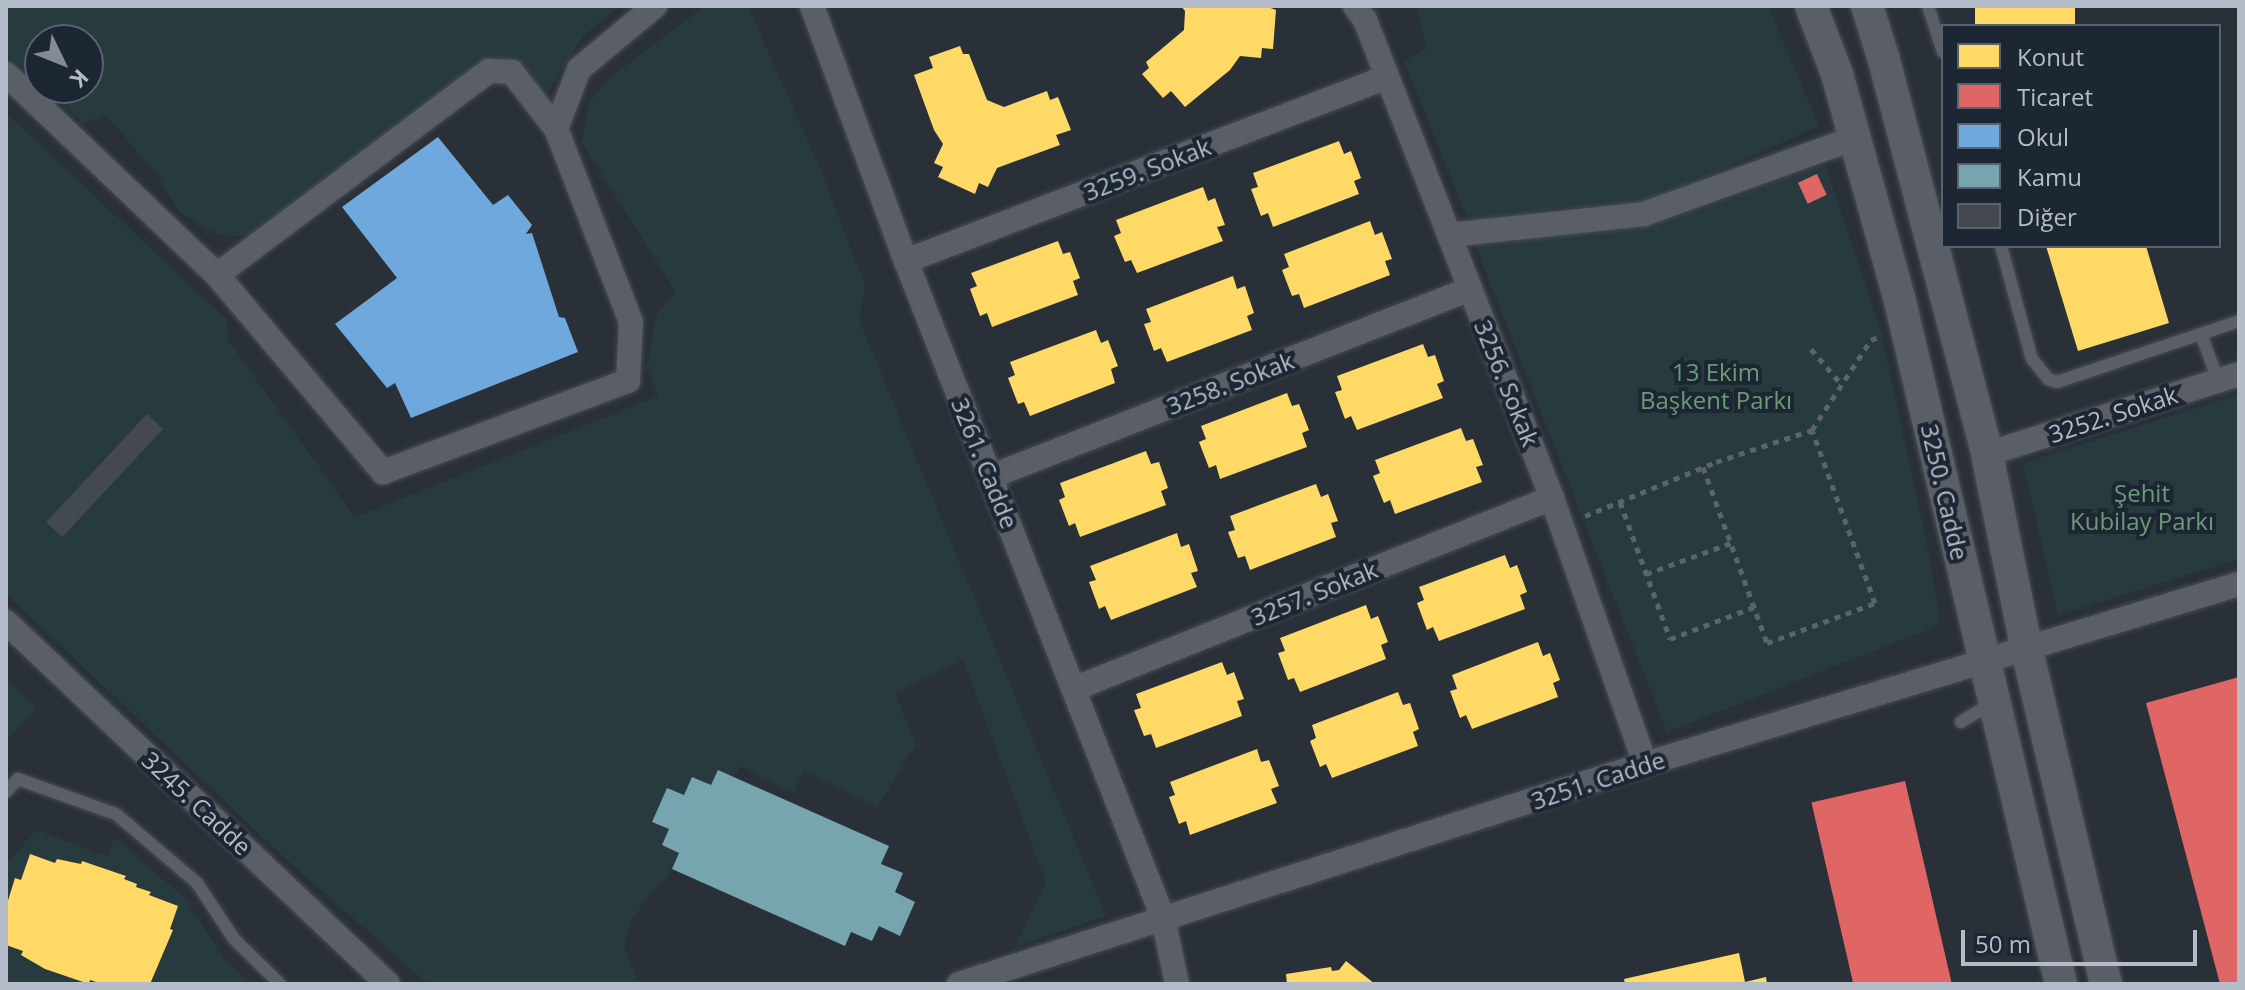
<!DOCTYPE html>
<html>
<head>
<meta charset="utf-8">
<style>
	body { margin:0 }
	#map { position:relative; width:2245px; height:990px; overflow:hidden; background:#2a3038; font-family:"Open Sans",sans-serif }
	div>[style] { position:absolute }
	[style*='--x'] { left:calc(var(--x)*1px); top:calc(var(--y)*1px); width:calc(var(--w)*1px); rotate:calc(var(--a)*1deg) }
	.green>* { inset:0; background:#273a3e }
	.homes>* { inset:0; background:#ffd966; transform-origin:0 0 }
	.shops>* { inset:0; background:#e06666; transform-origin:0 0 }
	.schools>* { inset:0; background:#6fa8dc }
	.public>* { inset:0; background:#76a5af }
	.building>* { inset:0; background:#444950; transform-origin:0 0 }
	.path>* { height:5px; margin-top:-2.5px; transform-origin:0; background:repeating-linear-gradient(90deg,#5d636a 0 6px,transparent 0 12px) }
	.roads { filter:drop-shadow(0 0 2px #484c53) drop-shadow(0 0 2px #484c53) }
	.service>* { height:12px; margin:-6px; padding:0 6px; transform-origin:6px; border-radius:6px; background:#5a5e66 }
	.minor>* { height:24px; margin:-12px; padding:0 12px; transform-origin:12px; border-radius:12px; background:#5a5e66 }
	.tertiary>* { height:32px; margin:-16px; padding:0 16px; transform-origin:16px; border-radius:16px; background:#5a5e66 }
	span { translate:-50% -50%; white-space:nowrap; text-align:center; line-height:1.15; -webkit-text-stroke:8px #1d2633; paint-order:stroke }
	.street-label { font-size:24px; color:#b4bcc9 }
	.park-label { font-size:24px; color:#6b9a76 }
	.frame { position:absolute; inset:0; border:8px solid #b4bcc9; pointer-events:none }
	.legend { position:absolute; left:1941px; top:24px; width:280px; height:224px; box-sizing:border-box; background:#1d2633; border:2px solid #59626f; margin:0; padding:10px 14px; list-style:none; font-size:24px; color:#b4bcc9 }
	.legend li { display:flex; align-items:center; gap:16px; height:40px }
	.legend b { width:40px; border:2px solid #59626f }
	.north { position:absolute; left:24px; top:24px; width:80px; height:80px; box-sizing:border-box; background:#1d2633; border:2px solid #59626f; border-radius:50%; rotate:133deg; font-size:22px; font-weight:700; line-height:32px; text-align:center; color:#b4bcc9 }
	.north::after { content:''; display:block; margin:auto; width:28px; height:36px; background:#848b96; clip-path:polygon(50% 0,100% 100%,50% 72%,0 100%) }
	.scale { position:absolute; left:1961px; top:930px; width:236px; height:36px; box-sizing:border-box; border:4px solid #b4bcc9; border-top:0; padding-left:10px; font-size:24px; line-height:28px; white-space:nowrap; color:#b4bcc9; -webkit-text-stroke:6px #1d2633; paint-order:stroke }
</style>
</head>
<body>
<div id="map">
	<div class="green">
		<div style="clip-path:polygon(6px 6px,620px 6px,584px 35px,543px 99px,524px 63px,493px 55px,253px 237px,218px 235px,179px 212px,156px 173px,106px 115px,82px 123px,44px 88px,88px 88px,88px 40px,40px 40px,40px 84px,6px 54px)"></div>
		<div style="clip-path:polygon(705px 6px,748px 6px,822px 173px,865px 286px,859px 320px,1106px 916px,1015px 947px,1046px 882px,963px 660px,895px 693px,916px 745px,877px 807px,804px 771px,793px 793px,741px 766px,734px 777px,718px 770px,711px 785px,692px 777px,684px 795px,667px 788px,652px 822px,669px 829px,662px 845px,679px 853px,667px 878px,653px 890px,631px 920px,624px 946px,637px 980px,647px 984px,428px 984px,277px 851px,6px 594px,6px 113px,227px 320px,228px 340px,355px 517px,659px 396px,646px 368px,657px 314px,676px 292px,582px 143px,589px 102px,612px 76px)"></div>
		<div style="clip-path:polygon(1416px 6px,1768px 6px,1819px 126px,1645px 204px,1556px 208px,1477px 222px,1466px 214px,1404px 61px,1427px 48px)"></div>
		<div style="clip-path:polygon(1825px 164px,1881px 332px,1927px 545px,1940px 620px,1930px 629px,1667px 732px,1474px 242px,1609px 229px,1678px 217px)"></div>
		<div style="clip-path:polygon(2239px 394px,2239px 559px,2058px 615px,2023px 463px)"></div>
		<div style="clip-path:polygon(6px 678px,36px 709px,6px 741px)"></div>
		<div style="clip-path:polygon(37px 830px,108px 857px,114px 837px,186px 899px,224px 959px,247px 980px,244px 984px,6px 984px,6px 863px)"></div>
	</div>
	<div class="homes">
		<div style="clip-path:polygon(1181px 6px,1265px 6px,1276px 10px,1273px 49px,1262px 48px,1261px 58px,1240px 56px,1230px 70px,1185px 107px,1171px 91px,1163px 98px,1142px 74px,1149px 68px,1146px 62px,1184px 30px,1185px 11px)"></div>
		<div style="left:1975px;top:6px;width:100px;height:21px"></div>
		<div style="clip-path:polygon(960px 46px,963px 54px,969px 54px,987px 100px,1004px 107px,1047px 91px,1050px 100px,1058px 97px,1071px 130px,1056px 135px,1060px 145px,997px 168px,988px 187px,979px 183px,975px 194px,938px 177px,943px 167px,934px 163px,943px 144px,934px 130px,914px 75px,933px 68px,929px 57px)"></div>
		<div style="clip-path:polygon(1339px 141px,1344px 154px,1351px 151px,1361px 178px,1354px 181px,1359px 194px,1273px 227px,1268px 213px,1261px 216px,1251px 189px,1258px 187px,1253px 173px)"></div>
		<div style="clip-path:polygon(1203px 187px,1208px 201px,1215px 198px,1225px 225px,1217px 227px,1223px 241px,1137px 273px,1131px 260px,1125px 262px,1114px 236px,1121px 233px,1116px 220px)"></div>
		<div style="clip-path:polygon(1370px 221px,1375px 235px,1382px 232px,1392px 259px,1385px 261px,1390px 275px,1304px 308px,1299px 294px,1292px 296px,1282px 270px,1289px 267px,1284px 254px)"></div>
		<div style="clip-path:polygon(1058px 241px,1063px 254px,1070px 252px,1080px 278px,1073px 281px,1078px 295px,992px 327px,987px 313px,980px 316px,970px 289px,977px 286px,971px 273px)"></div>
		<div style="clip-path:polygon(2046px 246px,2146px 246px,2169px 323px,2078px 351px)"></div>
		<div style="clip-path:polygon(1233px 276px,1237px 289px,1245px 286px,1254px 313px,1247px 316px,1252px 330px,1167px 362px,1161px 348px,1154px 351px,1144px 324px,1151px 322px,1146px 309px)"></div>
		<div style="clip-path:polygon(1096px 330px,1101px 343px,1108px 340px,1118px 366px,1111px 369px,1115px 383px,1030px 416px,1024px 402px,1018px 404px,1008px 378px,1015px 375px,1010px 362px)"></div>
		<div style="clip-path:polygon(1423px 344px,1428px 357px,1435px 355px,1444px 381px,1437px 384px,1443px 398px,1357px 430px,1351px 416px,1345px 419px,1335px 392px,1342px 390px,1337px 376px)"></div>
		<div style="clip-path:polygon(1287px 393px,1292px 406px,1299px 404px,1309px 430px,1302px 433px,1307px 447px,1220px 479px,1216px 465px,1209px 468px,1199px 442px,1206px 439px,1201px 426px)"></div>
		<div style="clip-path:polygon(1461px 428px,1466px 441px,1473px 439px,1483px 465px,1476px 467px,1482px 482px,1395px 514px,1390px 500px,1384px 503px,1373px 476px,1380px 473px,1375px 460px)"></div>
		<div style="clip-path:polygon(1146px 451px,1151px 464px,1159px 462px,1168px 488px,1161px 491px,1166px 505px,1080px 537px,1075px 523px,1069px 526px,1059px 500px,1065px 497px,1060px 483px)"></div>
		<div style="clip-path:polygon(1316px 484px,1321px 497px,1328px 494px,1338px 521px,1331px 523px,1336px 537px,1250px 570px,1245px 556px,1238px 558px,1228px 532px,1235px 530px,1230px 516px)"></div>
		<div style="clip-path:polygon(1177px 533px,1181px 547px,1189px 544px,1198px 571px,1191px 573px,1197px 587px,1111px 620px,1105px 606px,1099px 609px,1089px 582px,1096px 580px,1090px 566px)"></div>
		<div style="clip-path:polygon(1505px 555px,1510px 568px,1517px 565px,1527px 592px,1520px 595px,1525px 609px,1439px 641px,1433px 627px,1427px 630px,1417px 603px,1424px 600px,1419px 587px)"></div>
		<div style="clip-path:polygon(1366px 605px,1371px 619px,1378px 616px,1388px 642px,1381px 645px,1386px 659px,1300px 692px,1294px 678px,1288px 680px,1278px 653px,1285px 651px,1280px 638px)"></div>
		<div style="clip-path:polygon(1538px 642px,1543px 656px,1550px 653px,1560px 680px,1553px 683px,1558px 697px,1472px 729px,1466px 715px,1460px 718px,1450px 691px,1457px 689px,1452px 675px)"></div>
		<div style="clip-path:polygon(1222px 662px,1227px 675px,1234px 672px,1244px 699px,1237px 701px,1242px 716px,1156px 748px,1151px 734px,1144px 736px,1134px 710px,1141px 708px,1136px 694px)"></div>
		<div style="clip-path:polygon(1398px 692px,1403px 705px,1410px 703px,1419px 729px,1413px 732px,1418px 746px,1332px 778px,1326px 764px,1320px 767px,1310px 741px,1316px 738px,1312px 725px)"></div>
		<div style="clip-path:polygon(1257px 749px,1261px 762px,1269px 760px,1279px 786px,1271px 789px,1277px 803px,1190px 835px,1186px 821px,1179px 824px,1169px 797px,1175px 795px,1170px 782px)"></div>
		<div style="clip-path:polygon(30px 854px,55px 863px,57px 859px,81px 864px,82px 861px,126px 876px,124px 879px,137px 884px,136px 887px,151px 892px,149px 895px,178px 906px,170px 929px,173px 930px,150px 984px,102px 984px,90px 980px,89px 984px,45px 969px,21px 955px,23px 951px,6px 945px,6px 907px,15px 878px,21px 880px)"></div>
		<div style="clip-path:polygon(1739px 953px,1745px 982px,1766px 977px,1767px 984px,1625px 984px,1624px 979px)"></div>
		<div style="clip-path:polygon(1346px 961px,1375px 984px,1287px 984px,1286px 974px,1331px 967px,1332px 971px,1339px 970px)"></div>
	</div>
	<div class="shops">
		<div style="left:1817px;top:174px;width:23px;height:21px;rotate:65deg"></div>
		<div style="clip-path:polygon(2239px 677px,2239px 984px,2220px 984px,2146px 703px)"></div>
		<div style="left:1905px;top:781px;width:208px;height:96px;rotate:77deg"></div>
	</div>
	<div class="schools">
		<div style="clip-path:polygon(438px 137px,493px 205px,508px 195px,532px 225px,526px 234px,532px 233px,559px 317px,565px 318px,578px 352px,411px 418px,395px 383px,387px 388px,335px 324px,397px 278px,342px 207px)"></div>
	</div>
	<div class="public">
		<div style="clip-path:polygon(718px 770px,889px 846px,881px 864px,903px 873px,895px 892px,915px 902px,900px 936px,879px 926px,872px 941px,851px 932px,845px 946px,672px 869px,679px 853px,662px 845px,669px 829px,652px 822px,667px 788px,684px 795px,692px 777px,711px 785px)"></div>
	</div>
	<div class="building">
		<div style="left:147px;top:414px;width:22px;height:148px;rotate:43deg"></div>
	</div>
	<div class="path">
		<div style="--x:1811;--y:349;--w:48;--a:49.3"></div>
		<div style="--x:1703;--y:467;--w:187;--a:70"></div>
		<div style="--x:1767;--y:643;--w:115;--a:-20.3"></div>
		<div style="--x:1875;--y:603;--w:184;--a:-110"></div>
		<div style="--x:1620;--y:502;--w:146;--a:69.9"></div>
		<div style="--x:1670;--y:639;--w:90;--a:-20.9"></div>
		<div style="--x:1585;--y:516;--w:142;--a:-22.4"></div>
		<div style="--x:1716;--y:462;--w:101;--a:-18.4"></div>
		<div style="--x:1812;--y:430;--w:108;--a:-56.8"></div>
		<div style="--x:1871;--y:340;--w:8;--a:-23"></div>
		<div style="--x:1646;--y:574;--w:90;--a:-20"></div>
	</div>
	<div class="roads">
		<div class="service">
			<div style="--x:1928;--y:6;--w:48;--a:71.9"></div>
			<div style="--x:2001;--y:246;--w:117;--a:74.7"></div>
			<div style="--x:2032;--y:359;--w:26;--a:51"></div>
			<div style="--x:2048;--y:379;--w:9;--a:18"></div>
			<div style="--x:2057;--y:382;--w:192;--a:-18.5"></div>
			<div style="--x:2201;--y:334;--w:49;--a:69.7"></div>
			<div style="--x:1961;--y:722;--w:36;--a:-32"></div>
			<div style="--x:6;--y:792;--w:18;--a:-47"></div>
			<div style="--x:18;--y:779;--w:104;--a:19.7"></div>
			<div style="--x:116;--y:814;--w:106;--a:40.4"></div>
			<div style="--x:197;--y:883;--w:67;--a:56.5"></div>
			<div style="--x:234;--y:939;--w:64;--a:44.4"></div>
		</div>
		<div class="minor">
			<div style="--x:812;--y:6;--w:272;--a:69.8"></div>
			<div style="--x:906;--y:261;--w:705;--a:68.64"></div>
			<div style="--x:1163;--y:918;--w:67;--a:78"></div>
			<div style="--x:1355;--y:6;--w:17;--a:54"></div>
			<div style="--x:1365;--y:20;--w:513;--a:68.63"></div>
			<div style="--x:1552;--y:498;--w:282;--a:70.7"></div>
			<div style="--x:6;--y:74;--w:291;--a:43.6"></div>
			<div style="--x:217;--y:275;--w:258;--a:49.9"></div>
			<div style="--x:383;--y:472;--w:261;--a:-20.4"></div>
			<div style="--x:628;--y:381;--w:59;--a:-87.1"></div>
			<div style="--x:631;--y:322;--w:207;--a:-111.2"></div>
			<div style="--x:556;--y:129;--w:64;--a:-69"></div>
			<div style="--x:579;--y:69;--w:99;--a:-39.7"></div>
			<div style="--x:1449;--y:235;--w:196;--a:-6.1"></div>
			<div style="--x:1644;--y:214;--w:224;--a:-19.8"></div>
			<div style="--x:906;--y:261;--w:515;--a:-20.93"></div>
			<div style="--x:217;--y:275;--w:340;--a:-36.9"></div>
			<div style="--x:489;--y:71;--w:23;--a:2"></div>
			<div style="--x:512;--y:72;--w:72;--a:52.3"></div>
			<div style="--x:1987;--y:454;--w:264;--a:-17.6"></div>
			<div style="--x:990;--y:477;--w:516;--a:-21.39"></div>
			<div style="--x:6;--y:622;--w:526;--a:43.46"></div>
			<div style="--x:1076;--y:688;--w:513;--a:-21.76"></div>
			<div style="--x:959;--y:984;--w:720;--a:-17.78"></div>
			<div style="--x:1645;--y:764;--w:621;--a:-16.86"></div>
		</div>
		<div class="tertiary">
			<div style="--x:1811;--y:6;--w:73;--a:69.1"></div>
			<div style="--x:1837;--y:74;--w:231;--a:74.5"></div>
			<div style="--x:1899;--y:297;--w:706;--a:76.73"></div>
			<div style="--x:1867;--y:6;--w:57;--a:72.5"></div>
			<div style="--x:1884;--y:60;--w:407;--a:75.3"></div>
			<div style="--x:1987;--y:454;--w:196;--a:78.5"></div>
			<div style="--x:2026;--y:646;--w:347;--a:76.7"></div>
		</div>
	</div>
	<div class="street-label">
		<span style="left:1147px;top:169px;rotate:-21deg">3259. Sokak</span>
		<span style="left:1230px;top:383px;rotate:-21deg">3258. Sokak</span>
		<span style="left:1507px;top:383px;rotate:68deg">3256. Sokak</span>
		<span style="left:2113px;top:414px;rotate:-18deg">3252. Sokak</span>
		<span style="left:985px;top:463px;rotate:68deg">3261. Cadde</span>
		<span style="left:1945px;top:492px;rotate:77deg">3250. Cadde</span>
		<span style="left:1314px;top:593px;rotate:-22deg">3257. Sokak</span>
		<span style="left:1598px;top:780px;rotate:-18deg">3251. Cadde</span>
		<span style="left:197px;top:803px;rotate:43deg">3245. Cadde</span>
	</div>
	<div class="park-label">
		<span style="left:1716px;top:386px">13 Ekim<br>Başkent Parkı</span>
		<span style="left:2142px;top:507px">Şehit<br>Kubilay Parkı</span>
	</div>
	<div class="frame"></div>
	<ul class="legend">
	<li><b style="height:22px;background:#ffd966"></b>Konut</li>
	<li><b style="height:22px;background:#e06666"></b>Ticaret</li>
	<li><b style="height:22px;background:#6fa8dc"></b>Okul</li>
	<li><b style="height:22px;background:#76a5af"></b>Kamu</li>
	<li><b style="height:22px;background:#444950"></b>Diğer</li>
	</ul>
	<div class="north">K</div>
	<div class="scale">50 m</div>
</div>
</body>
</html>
